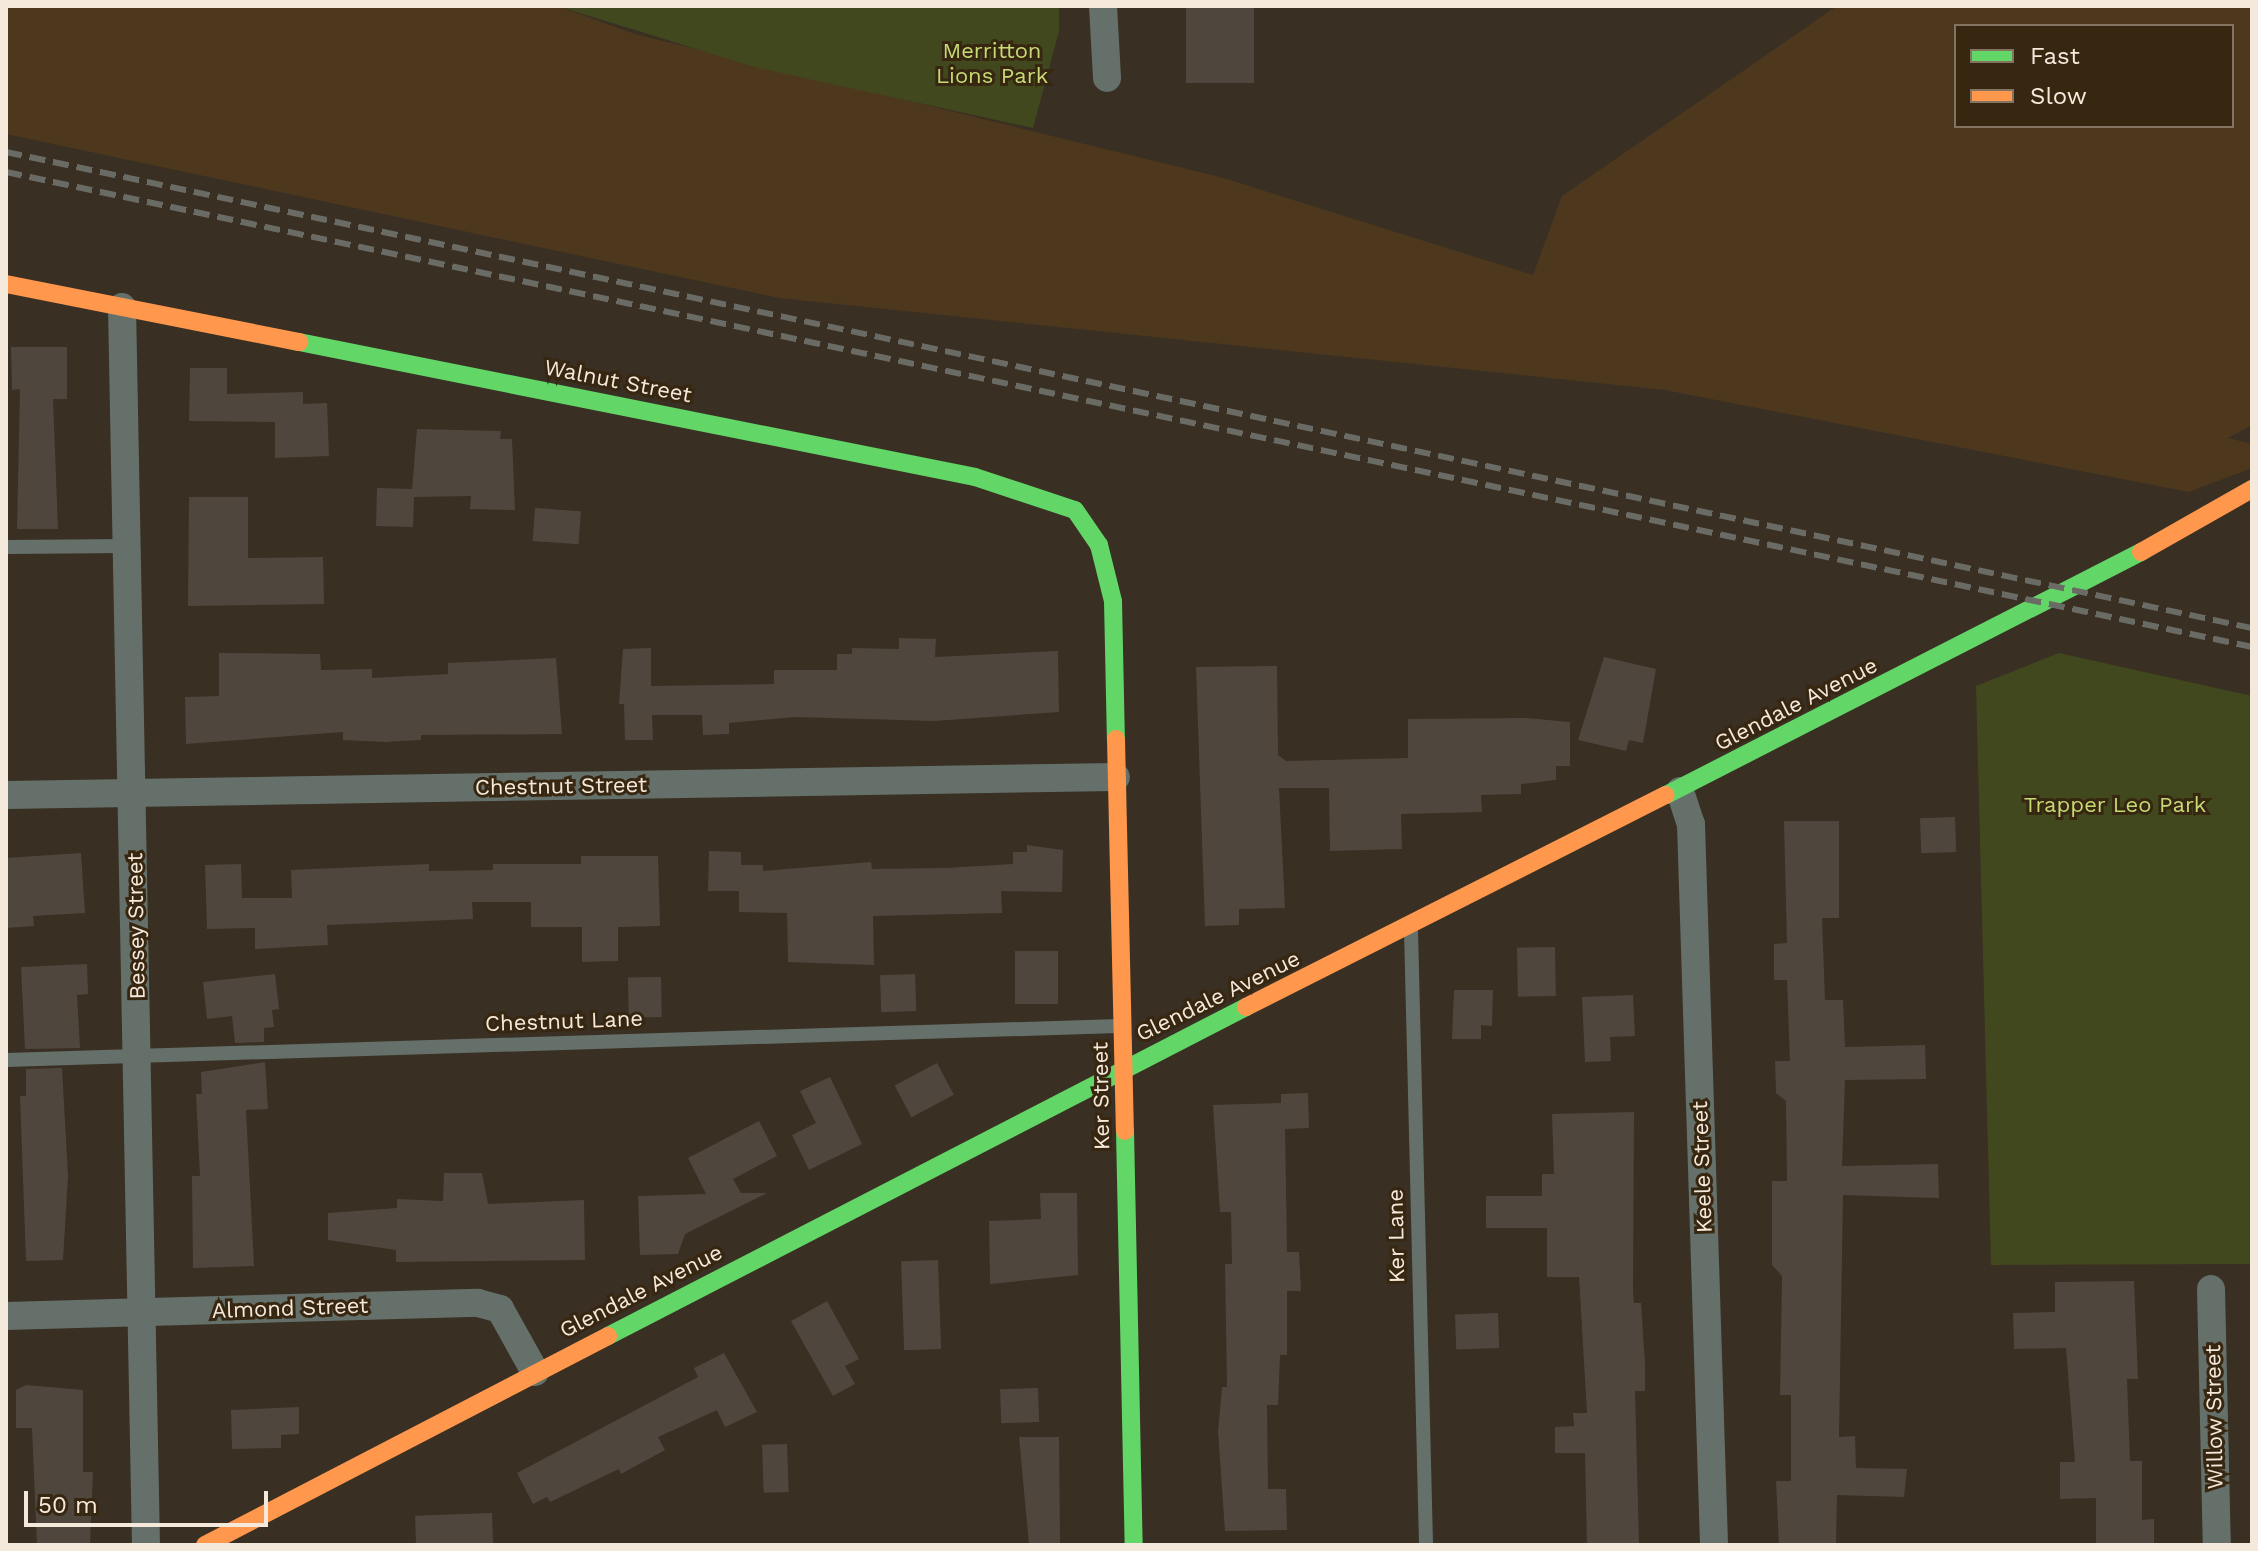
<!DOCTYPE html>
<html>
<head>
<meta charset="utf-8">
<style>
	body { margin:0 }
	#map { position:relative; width:2258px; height:1551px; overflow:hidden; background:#392f23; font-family:"Work Sans",sans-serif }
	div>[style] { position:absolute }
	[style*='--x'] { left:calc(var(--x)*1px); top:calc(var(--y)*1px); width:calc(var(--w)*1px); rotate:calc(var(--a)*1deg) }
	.built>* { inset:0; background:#4d381e }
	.green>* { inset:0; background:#42481e }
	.building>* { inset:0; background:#4f473d; transform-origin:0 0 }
	.lane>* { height:14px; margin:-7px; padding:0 7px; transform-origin:7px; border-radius:7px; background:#65706a }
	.street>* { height:28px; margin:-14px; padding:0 14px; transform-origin:14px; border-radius:14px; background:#65706a }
	.fast>* { height:18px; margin:-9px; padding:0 9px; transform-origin:9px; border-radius:9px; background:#63d668 }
	.slow>* { height:18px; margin:-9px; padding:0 9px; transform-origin:9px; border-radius:9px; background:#ff974d }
	.rail>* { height:6px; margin-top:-3px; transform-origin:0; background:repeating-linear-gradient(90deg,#6b6b65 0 16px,transparent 0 24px) }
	span { translate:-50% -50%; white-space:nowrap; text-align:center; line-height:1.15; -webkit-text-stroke:6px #372610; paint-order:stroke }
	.park-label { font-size:22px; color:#c6db75 }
	.street-label { font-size:22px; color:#f5e9dc }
	.frame { position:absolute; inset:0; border:8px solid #f5e9dc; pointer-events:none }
	.legend { position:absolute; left:1954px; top:24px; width:280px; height:104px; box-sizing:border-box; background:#372610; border:2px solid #837462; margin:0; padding:10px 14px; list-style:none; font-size:24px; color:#f5e9dc }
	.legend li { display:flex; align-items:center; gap:16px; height:40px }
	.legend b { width:40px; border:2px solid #837462 }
	.scale { position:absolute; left:24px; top:1491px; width:244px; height:36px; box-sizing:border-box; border:4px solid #f5e9dc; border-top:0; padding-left:10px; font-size:24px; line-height:28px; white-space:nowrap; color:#f5e9dc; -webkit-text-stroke:6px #372610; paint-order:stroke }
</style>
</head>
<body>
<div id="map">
	<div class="built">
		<div style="clip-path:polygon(evenodd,6px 6px,557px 6px,635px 34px,1220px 177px,1533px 275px,1562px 196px,1837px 6px,2252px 6px,2252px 425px,2228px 438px,2252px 444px,2252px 468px,2189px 492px,1665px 390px,779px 298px,6px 134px,6px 6px,1956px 26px,2232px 26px,2232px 126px,1956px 126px,1956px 26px)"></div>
	</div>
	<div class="green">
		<div style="clip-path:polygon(557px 6px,1059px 6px,1059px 31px,1033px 128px,758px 68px)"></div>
		<div style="clip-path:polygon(2059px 653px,2252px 696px,2252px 1264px,1991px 1265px,1976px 686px)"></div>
	</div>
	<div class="building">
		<div style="left:1186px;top:6px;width:68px;height:77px"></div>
		<div style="clip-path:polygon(11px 347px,67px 347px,67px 399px,53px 399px,58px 529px,17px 529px,20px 389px,12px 390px)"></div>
		<div style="clip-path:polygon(190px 368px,227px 368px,227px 394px,303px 392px,303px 404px,327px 403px,329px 456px,275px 458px,275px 422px,189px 421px)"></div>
		<div style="clip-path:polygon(417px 429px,501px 431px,500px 439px,512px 439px,515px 510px,470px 509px,471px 496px,414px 497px,413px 527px,376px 526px,377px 488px,412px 489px)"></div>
		<div style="clip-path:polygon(189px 497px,248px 497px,248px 558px,323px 557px,324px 604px,188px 606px)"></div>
		<div style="left:535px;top:508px;width:46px;height:33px;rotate:4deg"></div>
		<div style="clip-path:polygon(899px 638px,936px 639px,935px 657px,1058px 651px,1059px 712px,934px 721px,794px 717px,729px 723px,729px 734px,703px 735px,702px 715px,652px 715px,653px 740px,625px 740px,624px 704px,619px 704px,623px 649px,651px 648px,651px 686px,774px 684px,774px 670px,837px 670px,837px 654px,852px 654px,852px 648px,899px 649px)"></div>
		<div style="clip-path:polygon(219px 653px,320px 654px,321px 670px,372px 669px,372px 678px,448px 674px,448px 663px,556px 658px,562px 734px,421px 735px,421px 740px,385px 742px,343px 740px,343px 732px,186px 744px,185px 697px,219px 696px)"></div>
		<div style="clip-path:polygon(1604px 657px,1656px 669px,1643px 743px,1629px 740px,1626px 751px,1578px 740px)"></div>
		<div style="clip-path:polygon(1277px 666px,1278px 755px,1286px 761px,1408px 758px,1408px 719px,1526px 718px,1570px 722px,1570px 766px,1556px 766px,1556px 780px,1521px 784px,1521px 794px,1481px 795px,1482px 812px,1401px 814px,1402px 849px,1330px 851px,1329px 788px,1279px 788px,1285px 908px,1239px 909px,1239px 925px,1205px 926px,1196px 667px)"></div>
		<div style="left:1955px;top:817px;width:35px;height:35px;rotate:88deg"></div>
		<div style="clip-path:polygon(1784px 821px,1839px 821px,1839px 918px,1822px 918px,1825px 1000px,1843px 1000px,1845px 1047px,1925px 1045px,1926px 1079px,1845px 1080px,1842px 1166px,1938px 1164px,1939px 1198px,1843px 1195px,1839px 1437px,1855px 1436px,1856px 1468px,1907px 1469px,1904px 1497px,1837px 1495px,1836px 1545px,1779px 1545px,1776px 1481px,1791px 1481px,1791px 1395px,1780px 1395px,1782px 1276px,1772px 1265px,1772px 1181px,1787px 1181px,1786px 1101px,1776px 1093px,1775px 1061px,1790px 1061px,1787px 980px,1774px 980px,1774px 944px,1787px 943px)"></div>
		<div style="clip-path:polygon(1027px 845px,1063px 850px,1062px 892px,1001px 891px,1002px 913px,873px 916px,874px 965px,788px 962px,787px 913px,739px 912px,739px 891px,708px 891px,709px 851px,741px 852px,741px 865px,763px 865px,763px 871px,871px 862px,872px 869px,946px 868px,1013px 864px,1013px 852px,1027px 852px)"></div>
		<div style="clip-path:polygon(81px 853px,85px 913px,33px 916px,34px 926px,6px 928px,6px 858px)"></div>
		<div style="clip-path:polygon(581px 856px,658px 856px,660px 926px,618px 927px,618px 961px,582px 962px,582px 927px,531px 927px,531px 902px,472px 902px,473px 919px,327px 925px,328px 945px,255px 949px,255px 928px,207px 929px,205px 865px,241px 864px,242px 898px,292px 898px,291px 870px,429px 864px,429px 871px,493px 870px,493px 864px,581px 864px)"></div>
		<div style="left:1555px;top:947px;width:49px;height:38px;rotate:89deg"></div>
		<div style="left:1015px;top:951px;width:43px;height:53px"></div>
		<div style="clip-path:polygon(87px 964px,88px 994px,77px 995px,80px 1048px,25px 1049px,21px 967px)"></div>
		<div style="clip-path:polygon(275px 974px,279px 1009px,272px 1010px,274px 1027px,264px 1028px,264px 1042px,235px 1043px,232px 1016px,207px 1019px,203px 982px)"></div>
		<div style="left:915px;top:974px;width:37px;height:35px;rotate:88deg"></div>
		<div style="left:661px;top:977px;width:40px;height:33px;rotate:89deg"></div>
		<div style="clip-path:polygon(1454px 990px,1493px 990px,1492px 1026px,1481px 1025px,1481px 1039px,1452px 1039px)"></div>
		<div style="clip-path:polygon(1633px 995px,1635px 1036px,1610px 1037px,1611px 1061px,1585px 1062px,1582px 997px)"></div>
		<div style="clip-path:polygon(265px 1062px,268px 1109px,246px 1110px,254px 1266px,193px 1268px,192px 1176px,200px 1176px,196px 1094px,202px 1094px,201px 1072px)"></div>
		<div style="left:937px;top:1063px;width:36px;height:48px;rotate:62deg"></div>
		<div style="clip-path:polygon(62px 1068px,68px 1176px,63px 1260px,26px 1261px,20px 1096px,26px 1096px,26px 1069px)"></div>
		<div style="clip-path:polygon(830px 1077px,862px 1144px,809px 1170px,792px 1135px,816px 1123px,800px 1091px)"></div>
		<div style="clip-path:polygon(1308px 1093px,1309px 1128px,1285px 1129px,1287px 1252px,1299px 1252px,1301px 1291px,1287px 1291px,1287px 1355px,1280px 1355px,1278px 1405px,1267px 1405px,1268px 1489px,1286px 1489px,1287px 1530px,1225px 1531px,1218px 1431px,1222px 1387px,1227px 1387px,1225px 1264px,1232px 1264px,1231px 1212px,1220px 1212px,1213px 1105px,1281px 1103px,1281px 1094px)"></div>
		<div style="clip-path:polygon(1634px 1112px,1633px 1292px,1634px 1303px,1641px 1303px,1645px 1364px,1645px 1391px,1635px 1391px,1639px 1545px,1587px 1545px,1585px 1453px,1555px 1453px,1555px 1427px,1574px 1426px,1573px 1413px,1587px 1413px,1579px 1277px,1547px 1277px,1547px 1228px,1486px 1228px,1486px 1196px,1542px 1196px,1542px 1174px,1554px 1174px,1552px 1114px)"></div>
		<div style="clip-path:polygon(759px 1121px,777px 1156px,733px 1179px,741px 1193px,767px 1193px,685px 1234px,678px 1254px,640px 1255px,638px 1196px,706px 1194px,688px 1158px)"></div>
		<div style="clip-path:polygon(444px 1173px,482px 1173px,488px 1204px,584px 1200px,585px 1260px,396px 1262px,396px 1250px,328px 1240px,328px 1213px,397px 1208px,397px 1199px,443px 1201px)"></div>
		<div style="clip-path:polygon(1040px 1193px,1077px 1193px,1078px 1275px,990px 1284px,989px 1221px,1041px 1219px)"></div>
		<div style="left:938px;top:1260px;width:89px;height:37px;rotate:88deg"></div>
		<div style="clip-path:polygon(2134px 1281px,2138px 1379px,2127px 1379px,2130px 1461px,2142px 1461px,2142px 1520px,2154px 1519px,2154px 1545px,2096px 1545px,2096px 1498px,2060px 1499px,2060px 1462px,2075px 1462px,2066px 1348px,2014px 1349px,2013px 1313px,2055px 1312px,2055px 1282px)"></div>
		<div style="clip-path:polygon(827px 1301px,859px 1359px,845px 1366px,855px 1384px,833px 1396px,791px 1321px)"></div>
		<div style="left:1498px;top:1313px;width:35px;height:43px;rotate:88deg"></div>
		<div style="clip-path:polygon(724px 1353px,757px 1412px,725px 1427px,717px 1410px,658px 1437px,665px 1450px,621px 1474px,619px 1469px,550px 1502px,547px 1497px,533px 1504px,517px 1473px,698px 1377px,694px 1368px)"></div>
		<div style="clip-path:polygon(26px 1385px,83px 1390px,83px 1472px,93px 1472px,90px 1545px,37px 1545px,32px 1428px,16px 1428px,16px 1390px)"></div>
		<div style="left:1038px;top:1388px;width:34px;height:38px;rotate:88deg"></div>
		<div style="clip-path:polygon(299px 1407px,299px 1434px,281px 1435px,281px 1448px,232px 1449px,231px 1410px)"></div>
		<div style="clip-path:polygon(1019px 1437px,1059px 1437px,1060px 1545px,1029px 1545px)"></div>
		<div style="left:787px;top:1444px;width:48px;height:25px;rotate:88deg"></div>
		<div style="left:492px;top:1513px;width:32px;height:77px;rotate:88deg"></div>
	</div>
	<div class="lane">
		<div style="--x:6;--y:547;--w:122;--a:-0.5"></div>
		<div style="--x:1411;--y:930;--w:615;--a:88.6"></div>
		<div style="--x:6;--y:1060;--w:1113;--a:-1.75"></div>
	</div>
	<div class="street">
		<div style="--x:1103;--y:6;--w:72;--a:86.8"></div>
		<div style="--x:122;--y:307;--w:1238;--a:88.89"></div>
		<div style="--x:1680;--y:791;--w:35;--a:72"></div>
		<div style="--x:1691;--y:824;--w:721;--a:88.17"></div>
		<div style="--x:6;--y:795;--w:1110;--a:-0.93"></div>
		<div style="--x:2211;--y:1289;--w:256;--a:88.7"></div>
		<div style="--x:6;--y:1316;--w:472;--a:-1.6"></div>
		<div style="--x:478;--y:1303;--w:23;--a:15"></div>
		<div style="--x:500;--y:1309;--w:72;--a:60.9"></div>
	</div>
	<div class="fast">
		<div style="--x:299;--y:342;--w:689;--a:11.29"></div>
		<div style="--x:975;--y:477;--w:105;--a:18.3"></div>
		<div style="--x:1075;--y:510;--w:42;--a:55.6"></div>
		<div style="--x:1099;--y:545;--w:58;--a:76"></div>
		<div style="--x:1113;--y:601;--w:138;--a:88.8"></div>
		<div style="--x:1666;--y:795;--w:534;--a:-27.09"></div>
		<div style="--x:1125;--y:1131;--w:414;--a:88.8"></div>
		<div style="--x:608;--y:1336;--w:718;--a:-27.28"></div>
	</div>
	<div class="slow">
		<div style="--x:6;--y:284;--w:299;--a:11.2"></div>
		<div style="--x:2141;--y:552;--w:128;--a:-29.6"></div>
		<div style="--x:1116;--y:739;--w:392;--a:88.7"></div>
		<div style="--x:1246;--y:1007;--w:470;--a:-26.8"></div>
		<div style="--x:205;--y:1545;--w:454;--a:-27.4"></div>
	</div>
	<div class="rail">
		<div style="--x:6;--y:152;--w:2296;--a:11.97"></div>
		<div style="--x:6;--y:172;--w:2296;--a:11.94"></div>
	</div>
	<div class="park-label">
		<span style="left:992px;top:63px">Merritton<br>Lions Park</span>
		<span style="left:2115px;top:805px">Trapper Leo Park</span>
	</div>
	<div class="street-label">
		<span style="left:618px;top:381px;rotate:11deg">Walnut Street</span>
		<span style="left:1796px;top:704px;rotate:-27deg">Glendale Avenue</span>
		<span style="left:561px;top:786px;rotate:-1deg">Chestnut Street</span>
		<span style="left:136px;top:926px;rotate:-91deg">Bessey Street</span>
		<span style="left:1218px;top:996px;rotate:-26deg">Glendale Avenue</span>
		<span style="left:564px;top:1021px;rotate:-2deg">Chestnut Lane</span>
		<span style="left:1101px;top:1096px;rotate:-91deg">Ker Street</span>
		<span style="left:1702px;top:1167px;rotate:-92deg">Keele Street</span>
		<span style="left:1396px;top:1236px;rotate:-91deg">Ker Lane</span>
		<span style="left:641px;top:1291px;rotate:-27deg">Glendale Avenue</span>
		<span style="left:290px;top:1308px;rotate:-2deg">Almond Street</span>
		<span style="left:2214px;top:1417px;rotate:-91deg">Willow Street</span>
	</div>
	<div class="frame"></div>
	<ul class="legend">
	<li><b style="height:10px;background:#63d668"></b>Fast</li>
	<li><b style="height:10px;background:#ff974d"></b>Slow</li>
	</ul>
	<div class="scale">50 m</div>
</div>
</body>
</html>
